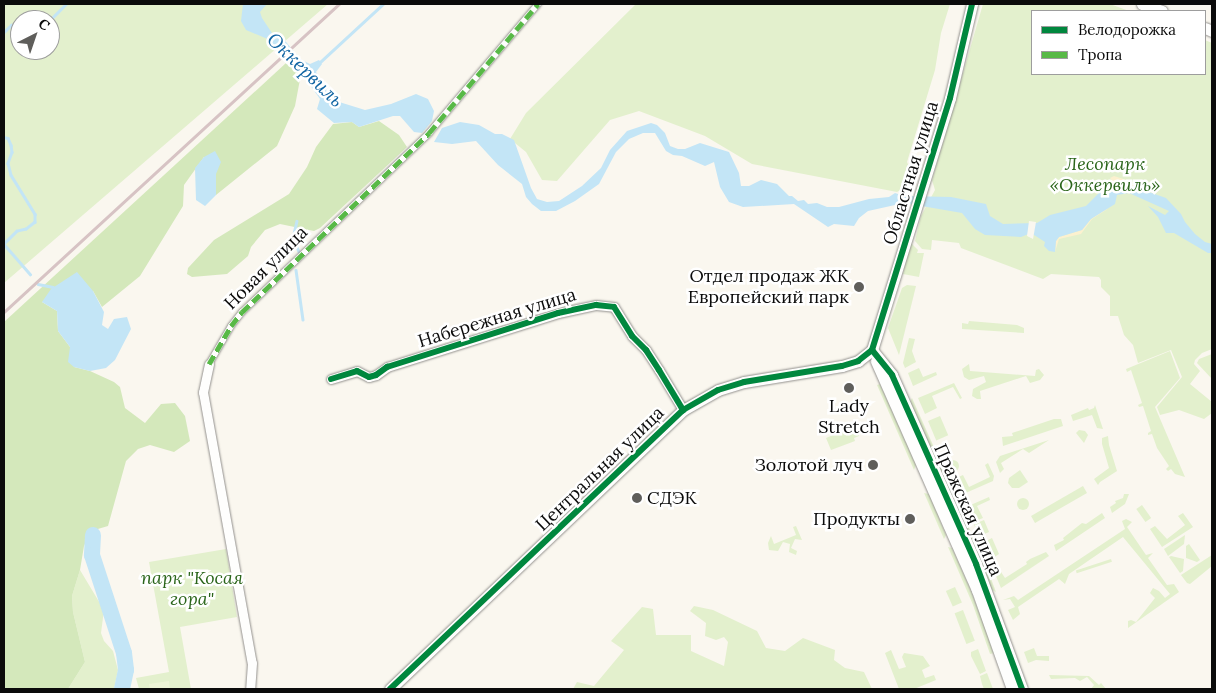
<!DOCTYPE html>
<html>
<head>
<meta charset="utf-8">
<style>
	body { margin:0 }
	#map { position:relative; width:1216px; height:693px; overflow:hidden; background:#faf7ef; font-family:Lora,serif }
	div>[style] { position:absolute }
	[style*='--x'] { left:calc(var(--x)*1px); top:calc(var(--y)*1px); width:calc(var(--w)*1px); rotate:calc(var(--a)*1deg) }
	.green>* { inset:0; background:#e3f0cd; transform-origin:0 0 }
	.round { border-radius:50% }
	.forest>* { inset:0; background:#d4e8bb }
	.sand>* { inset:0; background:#fcf1cf }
	.pitch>* { inset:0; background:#edf4d7 }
	.water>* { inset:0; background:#c3e5f6 }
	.pier>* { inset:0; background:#faf7ef }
	.stream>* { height:2.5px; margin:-1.25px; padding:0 1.25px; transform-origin:1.25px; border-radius:1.25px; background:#c3e5f6 }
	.river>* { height:16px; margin:-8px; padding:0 8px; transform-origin:8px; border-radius:8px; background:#c3e5f6 }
	.roads { filter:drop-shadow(0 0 1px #93918e) drop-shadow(0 0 1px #93918e) }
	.pedestrian>* { height:6px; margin:-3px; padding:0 3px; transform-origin:3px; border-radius:3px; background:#fefefd }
	.minor>* { height:9px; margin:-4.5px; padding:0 4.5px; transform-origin:4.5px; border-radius:4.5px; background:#fefefd }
	.tertiary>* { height:11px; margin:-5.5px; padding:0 5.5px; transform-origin:5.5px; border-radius:5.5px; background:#fefefd }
	.rail>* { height:2.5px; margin:-1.25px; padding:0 1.25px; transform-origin:1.25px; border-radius:1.25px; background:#d7c3c4 }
	.quiet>* { height:5px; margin-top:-2.5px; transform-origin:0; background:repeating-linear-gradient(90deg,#58b947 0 10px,transparent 0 15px) }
	.cycleway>* { height:6px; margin:-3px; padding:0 3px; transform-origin:3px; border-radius:3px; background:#00873e }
	.dots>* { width:14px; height:14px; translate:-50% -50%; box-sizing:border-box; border:2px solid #fff; border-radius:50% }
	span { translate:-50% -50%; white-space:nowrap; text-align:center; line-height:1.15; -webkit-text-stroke:5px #fff; paint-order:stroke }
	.park-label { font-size:18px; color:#2a651a; font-style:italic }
	.street-label { font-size:18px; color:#0b0b0b }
	.poi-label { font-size:18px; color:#0b0b0b }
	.right { translate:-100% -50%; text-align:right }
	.left { translate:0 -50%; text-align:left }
	.water-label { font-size:19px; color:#1064a2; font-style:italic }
	.frame { position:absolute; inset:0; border:5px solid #0b0b0b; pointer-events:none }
	.legend { position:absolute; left:1031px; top:10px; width:175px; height:65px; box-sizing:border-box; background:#fff; border:1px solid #9d9d9d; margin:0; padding:6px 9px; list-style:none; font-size:15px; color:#0b0b0b }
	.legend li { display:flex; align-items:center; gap:10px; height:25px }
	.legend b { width:25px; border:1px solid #9d9d9d }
	.north { position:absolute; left:10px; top:10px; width:50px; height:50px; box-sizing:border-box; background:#fff; border:1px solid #9d9d9d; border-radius:50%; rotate:41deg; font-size:14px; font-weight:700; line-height:20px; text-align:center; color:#0b0b0b }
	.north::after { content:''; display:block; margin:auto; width:18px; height:22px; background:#5f5e5b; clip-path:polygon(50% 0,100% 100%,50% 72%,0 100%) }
</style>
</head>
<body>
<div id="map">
	<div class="green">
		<div style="clip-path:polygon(evenodd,4px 4px,328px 4px,4px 283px,4px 4px,20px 20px,50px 20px,50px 50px,20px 50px,20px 20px)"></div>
		<div style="clip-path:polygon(636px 4px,950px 4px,941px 33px,935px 70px,907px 162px,915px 181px,897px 192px,752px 164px,705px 136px,639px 111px,610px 120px,557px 181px,542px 180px,526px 152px,510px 139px,526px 113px)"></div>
		<div style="clip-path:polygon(983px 4px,1110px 4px,1129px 11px,1032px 11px,1032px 74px,1205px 74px,1205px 40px,1212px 43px,1212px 349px,1202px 353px,1195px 360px,1194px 364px,1200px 371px,1190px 384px,1212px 402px,1212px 413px,1204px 419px,1179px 410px,1160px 415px,1157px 407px,1182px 377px,1171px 350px,1138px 363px,1133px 345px,1124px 335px,1118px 316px,1110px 316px,1110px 296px,1101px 287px,1101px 280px,1099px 277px,1051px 274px,1043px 279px,961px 248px,959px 243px,932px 240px,931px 250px,922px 249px,915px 241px,921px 216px,935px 190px,932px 180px)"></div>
		<div style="clip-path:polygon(910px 242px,918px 250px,917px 253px,924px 253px,919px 277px,903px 274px)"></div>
		<div style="clip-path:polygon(907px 285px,916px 286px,899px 355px,888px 328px,902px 288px)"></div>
		<div style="clip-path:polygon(969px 321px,1017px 325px,1024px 328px,1024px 333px,962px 329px,962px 323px,968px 324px)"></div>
		<div style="clip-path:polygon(909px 338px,915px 339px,912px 351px,916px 362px,905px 368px,903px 363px)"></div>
		<div style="clip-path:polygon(1170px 351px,1180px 378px,1155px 407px,1185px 477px,1175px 474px,1171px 469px,1168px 471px,1166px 469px,1169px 466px,1157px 448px,1152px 434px,1148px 435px,1148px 433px,1151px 431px,1143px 406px,1139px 407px,1138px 405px,1142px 403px,1131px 370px,1127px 372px,1126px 369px)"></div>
		<div style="clip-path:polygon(1212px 354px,1212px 379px,1197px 363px,1199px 359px)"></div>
		<div style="clip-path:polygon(969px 364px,970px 371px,1035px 376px,1036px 370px,1039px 369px,1044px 375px,1040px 380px,1030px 383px,1026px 376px,980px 391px,981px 399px,977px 399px,972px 396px,973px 389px,986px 382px,984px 376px,969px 380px,964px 377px,962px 369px)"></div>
		<div style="clip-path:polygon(919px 368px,923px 377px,936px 372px,937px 375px,913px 386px,908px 373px)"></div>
		<div style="clip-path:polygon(954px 383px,962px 398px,960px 399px,953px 387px,932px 396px,937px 408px,925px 414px,918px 398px)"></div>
		<div style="clip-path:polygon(880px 384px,916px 465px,914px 470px,877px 385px)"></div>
		<div style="clip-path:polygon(912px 398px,957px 499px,951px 498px,910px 402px)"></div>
		<div style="clip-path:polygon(1095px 405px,1103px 429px,1097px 428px,1092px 415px,1073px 421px,1071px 415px,1088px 408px,1089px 410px,1094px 408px)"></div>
		<div style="left:940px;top:416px;width:21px;height:13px;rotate:67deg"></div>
		<div style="clip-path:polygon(1054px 419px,1061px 419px,1063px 426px,1003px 446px,1002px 437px,1013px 436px,1012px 433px)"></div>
		<div style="clip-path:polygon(856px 428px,859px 436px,854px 438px,855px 441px,831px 450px,826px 438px,845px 430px,847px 432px)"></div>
		<div style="clip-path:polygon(1079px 430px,1085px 431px,1088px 435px,1084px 443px,1076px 433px)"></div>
		<div style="clip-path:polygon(1108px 436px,1109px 445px,1117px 471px,1100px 482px,1098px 485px,1094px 479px,1109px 468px,1102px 444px,1102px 438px)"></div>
		<div style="clip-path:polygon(1049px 440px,1029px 453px,1023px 449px,1001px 463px,1004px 469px,1000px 473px,996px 462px,1000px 456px)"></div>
		<div class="round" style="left:947px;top:460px;width:12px;height:12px"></div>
		<div style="clip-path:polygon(988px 463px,994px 476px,993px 481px,961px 495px,954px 479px,963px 475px,969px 487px,990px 477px,985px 465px)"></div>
		<div style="clip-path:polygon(1020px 470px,1028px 482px,1019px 488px,1012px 488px,1008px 483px,1009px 478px)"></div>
		<div style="left:1083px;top:486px;width:8px;height:60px;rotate:60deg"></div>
		<div style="clip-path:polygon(924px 493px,929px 494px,946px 535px,944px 539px)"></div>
		<div style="clip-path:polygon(1124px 494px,1129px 494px,1125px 504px,1112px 513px,1110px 507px,1116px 503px,1115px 501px,1123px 498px)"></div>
		<div style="clip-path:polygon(989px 497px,990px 500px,977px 506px,983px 518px,973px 522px,966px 507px)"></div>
		<div class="round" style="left:1017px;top:498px;width:12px;height:12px"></div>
		<div style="left:1142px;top:505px;width:16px;height:7px;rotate:55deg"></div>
		<div style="clip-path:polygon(960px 508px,988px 571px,996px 592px,992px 590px,958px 512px)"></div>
		<div style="clip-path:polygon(1102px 513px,1105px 518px,1056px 551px,1054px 545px,1064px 540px,1063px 538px,1082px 523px,1086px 524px)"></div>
		<div style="clip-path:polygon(1183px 513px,1193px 527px,1162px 547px,1150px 529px,1155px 526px,1167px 539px,1185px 525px,1178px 516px)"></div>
		<div style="clip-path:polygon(1126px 519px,1132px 522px,1127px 527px,1146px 555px,1153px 553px,1148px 558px,1167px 585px,1174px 584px,1179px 592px,1128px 628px,1128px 621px,1131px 620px,1136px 622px,1155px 598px,1150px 593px,1153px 588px,1159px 591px,1165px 598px,1170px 594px,1123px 537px,1069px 574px,1065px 584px,1059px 579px,1018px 607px,1020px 614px,1013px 620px,1008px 610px,1015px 607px,1010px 599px,1003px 600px,1014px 596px,1018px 600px,1125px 529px,1122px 521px)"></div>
		<div style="left:984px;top:520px;width:13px;height:11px;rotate:67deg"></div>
		<div style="clip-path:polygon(796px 526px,802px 540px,795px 539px,791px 548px,797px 551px,796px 555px,789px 552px,790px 544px,783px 542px,778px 551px,769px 550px,768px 543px,771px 536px,774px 544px,796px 535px,793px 527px)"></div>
		<div style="clip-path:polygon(1185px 535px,1184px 544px,1168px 556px,1164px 549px)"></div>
		<div style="clip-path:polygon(992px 538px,999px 554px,990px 560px,982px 543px)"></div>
		<div style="clip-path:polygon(1189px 544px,1200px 560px,1197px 562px,1186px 558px,1186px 546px)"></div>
		<div style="clip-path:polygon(948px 547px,952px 548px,972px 593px,994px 653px,990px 654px,973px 605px)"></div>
		<div style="clip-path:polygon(226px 549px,237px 617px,180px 627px,191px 689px,139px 689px,136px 678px,169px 672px,149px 562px)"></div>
		<div style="clip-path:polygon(1046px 552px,1049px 556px,1001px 588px,993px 569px,997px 566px,1005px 578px,1027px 564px,1026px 562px,1030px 559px)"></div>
		<div style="clip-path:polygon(1212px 555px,1212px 566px,1190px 584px,1187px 583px,1181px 575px)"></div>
		<div style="clip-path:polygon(1171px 556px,1184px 559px,1183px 571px,1180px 573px,1169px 557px)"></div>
		<div style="left:1111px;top:559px;width:3px;height:37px;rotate:72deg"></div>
		<div style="clip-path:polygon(80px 570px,104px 610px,101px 633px,104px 641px,113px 651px,118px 670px,114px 689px,68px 689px,85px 662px,73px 612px,72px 596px)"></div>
		<div style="left:955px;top:587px;width:17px;height:10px;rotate:66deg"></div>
		<div style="clip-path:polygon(694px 606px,713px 610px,757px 631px,766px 648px,785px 651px,803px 638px,835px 650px,834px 660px,845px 668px,864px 672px,872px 689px,573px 689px,577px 682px,594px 686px,624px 650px,611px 641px,642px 607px,653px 609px,656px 635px,691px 635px,691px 651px,724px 666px,728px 642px,724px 637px,716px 640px,705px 636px,706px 623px,690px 611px)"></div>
		<div style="left:963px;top:610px;width:33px;height:9px;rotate:69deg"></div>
		<div style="clip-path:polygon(1034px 648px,1037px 656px,1049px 656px,1049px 661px,1036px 660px,1028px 663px,1024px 652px)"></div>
		<div style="clip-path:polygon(978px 649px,986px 671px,980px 674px,971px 656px,971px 652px)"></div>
		<div style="clip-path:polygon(891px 650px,899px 669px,906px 667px,902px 657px,904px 653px,923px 656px,930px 666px,922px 670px,925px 678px,934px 675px,936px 680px,914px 689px,899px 689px,885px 653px)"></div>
		<div style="clip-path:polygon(987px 673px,993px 689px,984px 689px,982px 684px,980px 676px)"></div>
		<div style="clip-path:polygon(1049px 675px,1089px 676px,1099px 685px,1101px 683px,1106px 689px,1091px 689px,1094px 685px,1087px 677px,1080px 681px,1075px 678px,1051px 679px)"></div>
	</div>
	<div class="forest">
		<div style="clip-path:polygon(286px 63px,301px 74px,295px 106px,277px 146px,216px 195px,216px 174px,204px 157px,184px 185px,183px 206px,140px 276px,102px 307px,93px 291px,42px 302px,57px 311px,58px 331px,70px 347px,74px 367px,90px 371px,114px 382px,120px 387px,125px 408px,145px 423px,161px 404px,175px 403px,185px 416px,190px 441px,174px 452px,150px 445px,138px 449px,126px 461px,108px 526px,91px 531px,84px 546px,80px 570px,72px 596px,73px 612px,85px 662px,68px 689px,4px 689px,4px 322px)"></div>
		<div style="clip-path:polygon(379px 121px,399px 135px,407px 147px,320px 228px,314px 231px,280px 224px,265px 230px,251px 247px,248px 256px,227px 274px,192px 277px,187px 274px,188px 268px,214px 240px,289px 194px,307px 167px,316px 147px,333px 124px,352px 122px,359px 127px)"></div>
	</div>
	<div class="sand">
		<div style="clip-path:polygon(1114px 176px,1148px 187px,1130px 183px,1156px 196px,1125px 185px,1106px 186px,1096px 194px,1095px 192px,1104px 186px,1115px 184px,1110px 178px)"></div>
		<div style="clip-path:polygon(1112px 204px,1106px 210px,1092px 219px,1081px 234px,1059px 239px,1055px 252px,1056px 241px,1059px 237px,1082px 230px,1091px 219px)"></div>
	</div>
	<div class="pitch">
		<div style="clip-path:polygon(169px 681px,170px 689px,150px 689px,149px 684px)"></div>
	</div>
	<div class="water">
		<div style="clip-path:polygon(243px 4px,267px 4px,260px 12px,262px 18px,274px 36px,282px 37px,300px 59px,310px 64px,319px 60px,322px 64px,316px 72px,336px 101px,365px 110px,391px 104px,416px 94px,428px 99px,434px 111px,432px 121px,422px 133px,414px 132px,400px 116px,393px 116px,359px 127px,352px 122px,334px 123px,317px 109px,320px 99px,300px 71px,277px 53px,270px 40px,246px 30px,241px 21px)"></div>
		<div style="clip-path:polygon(460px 122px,479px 125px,495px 134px,502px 134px,514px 140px,531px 188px,537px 199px,547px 202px,559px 201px,582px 186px,601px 168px,610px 150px,627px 131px,651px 123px,657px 125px,665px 133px,670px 146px,678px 149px,685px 149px,700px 143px,729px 152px,739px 173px,741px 186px,749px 186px,761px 180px,777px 184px,789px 196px,792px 196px,798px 201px,804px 200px,808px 204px,817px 203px,827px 207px,839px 207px,869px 199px,889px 197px,895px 193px,904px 196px,951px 197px,986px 204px,990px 216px,1003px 224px,1037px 223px,1050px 215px,1086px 206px,1106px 186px,1129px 185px,1166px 198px,1181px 214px,1185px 222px,1195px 234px,1205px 242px,1212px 244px,1212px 253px,1208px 253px,1174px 233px,1166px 233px,1158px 217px,1148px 206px,1165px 215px,1169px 211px,1129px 193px,1117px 195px,1115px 204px,1091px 219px,1082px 230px,1059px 237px,1056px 241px,1055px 252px,1049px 251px,1044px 246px,1045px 242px,1031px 233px,1021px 237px,985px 235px,975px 229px,962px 213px,904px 203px,868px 211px,859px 218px,854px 226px,834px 224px,828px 227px,794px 204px,743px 207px,729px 202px,720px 187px,714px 162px,705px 166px,682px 156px,673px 155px,666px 151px,655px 133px,643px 133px,629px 139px,616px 152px,599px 184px,575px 201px,556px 211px,541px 211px,532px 204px,526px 197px,522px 184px,498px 165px,476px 141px,452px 144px,434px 142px,442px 128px)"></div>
		<div style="clip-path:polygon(215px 151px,221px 162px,216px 174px,216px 195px,205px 206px,196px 200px,195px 168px,204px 157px)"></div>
		<div style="clip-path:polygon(77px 272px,93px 291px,104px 312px,102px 325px,108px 329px,114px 319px,127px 317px,131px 329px,115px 360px,106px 368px,90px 371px,74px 367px,68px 362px,70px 347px,58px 331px,57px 311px,42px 302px,51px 289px)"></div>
	</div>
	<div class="pier">
		<div style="clip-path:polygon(1029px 221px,1036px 222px,1033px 239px,1027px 236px)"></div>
	</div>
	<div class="stream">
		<div style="--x:50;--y:20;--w:23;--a:-45"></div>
		<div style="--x:4;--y:32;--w:10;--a:-45"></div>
		<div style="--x:11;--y:25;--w:9;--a:13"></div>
		<div style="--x:318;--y:64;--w:88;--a:-42.7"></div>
		<div style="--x:4;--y:137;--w:4;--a:14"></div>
		<div style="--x:8;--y:138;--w:8;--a:67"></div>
		<div style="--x:11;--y:145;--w:7;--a:82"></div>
		<div style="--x:12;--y:152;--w:12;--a:110"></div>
		<div style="--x:8;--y:163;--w:12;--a:76"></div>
		<div style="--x:11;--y:175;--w:46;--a:58.4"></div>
		<div style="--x:35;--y:214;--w:8;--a:90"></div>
		<div style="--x:35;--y:222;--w:11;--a:142"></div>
		<div style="--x:26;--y:229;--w:9;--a:167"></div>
		<div style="--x:17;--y:231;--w:18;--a:135"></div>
		<div style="--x:297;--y:221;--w:17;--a:103"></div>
		<div style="--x:293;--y:238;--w:17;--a:66"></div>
		<div style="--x:4;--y:244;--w:40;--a:49"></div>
		<div style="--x:296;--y:270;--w:50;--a:82"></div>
		<div style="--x:38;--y:284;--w:15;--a:11"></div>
	</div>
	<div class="river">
		<div style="--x:93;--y:535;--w:20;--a:93"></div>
		<div style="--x:92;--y:555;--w:103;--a:71.9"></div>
		<div style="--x:124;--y:653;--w:17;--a:83"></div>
		<div style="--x:126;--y:670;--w:19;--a:102"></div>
	</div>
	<div class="roads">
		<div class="pedestrian">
			<div style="--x:209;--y:364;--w:44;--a:-59.9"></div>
			<div style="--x:231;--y:326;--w:18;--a:-52"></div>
			<div style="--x:242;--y:312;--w:259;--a:-43.7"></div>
			<div style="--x:429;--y:133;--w:169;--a:-49.8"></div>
		</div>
		<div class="minor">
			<div style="--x:209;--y:364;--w:29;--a:102"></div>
			<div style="--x:203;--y:392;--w:275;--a:79.8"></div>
			<div style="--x:252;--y:663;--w:26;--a:94"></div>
			<div style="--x:331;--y:379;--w:27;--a:-17"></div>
			<div style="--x:357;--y:371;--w:13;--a:27"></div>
			<div style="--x:369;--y:377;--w:7;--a:-16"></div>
			<div style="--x:376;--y:375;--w:14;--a:-36"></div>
			<div style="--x:387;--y:367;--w:179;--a:-17.5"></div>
			<div style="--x:558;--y:313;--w:39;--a:-12"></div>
			<div style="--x:596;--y:305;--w:18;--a:6"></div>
			<div style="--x:614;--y:307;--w:34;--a:58"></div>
			<div style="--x:632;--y:336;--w:20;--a:45"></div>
			<div style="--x:646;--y:350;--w:24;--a:57"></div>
			<div style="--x:659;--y:370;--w:47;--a:59"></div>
		</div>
		<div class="tertiary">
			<div style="--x:1142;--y:4;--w:21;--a:19"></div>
			<div style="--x:1205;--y:28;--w:8;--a:23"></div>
			<div style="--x:872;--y:350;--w:32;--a:51"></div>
			<div style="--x:892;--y:375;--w:207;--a:66"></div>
			<div style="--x:976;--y:564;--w:133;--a:69.8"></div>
			<div style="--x:872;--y:350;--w:264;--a:-72.8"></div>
			<div style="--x:950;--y:98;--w:97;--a:-76.8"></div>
			<div style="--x:876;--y:361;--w:250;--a:66.2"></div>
			<div style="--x:977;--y:590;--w:105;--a:70.5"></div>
			<div style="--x:390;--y:689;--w:405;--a:-43.6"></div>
			<div style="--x:683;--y:410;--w:40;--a:-29.7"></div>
			<div style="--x:718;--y:390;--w:27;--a:-17"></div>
			<div style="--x:744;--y:382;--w:99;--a:-9.3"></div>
			<div style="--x:842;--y:366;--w:17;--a:-17"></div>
			<div style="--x:858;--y:361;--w:18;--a:-38"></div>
		</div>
	</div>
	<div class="rail">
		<div style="--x:4;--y:312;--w:455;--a:-42.6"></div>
	</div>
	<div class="quiet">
		<div style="--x:209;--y:364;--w:44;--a:-59.9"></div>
		<div style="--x:231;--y:326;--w:18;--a:-52"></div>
		<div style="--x:242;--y:312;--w:259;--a:-43.7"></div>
		<div style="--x:429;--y:133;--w:169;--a:-49.8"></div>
	</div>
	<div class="cycleway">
		<div style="--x:872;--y:350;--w:32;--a:51"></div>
		<div style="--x:892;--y:375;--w:207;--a:66"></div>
		<div style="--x:976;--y:564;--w:133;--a:69.8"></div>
		<div style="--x:872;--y:350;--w:264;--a:-72.8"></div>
		<div style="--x:950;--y:98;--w:97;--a:-76.8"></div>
		<div style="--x:331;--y:379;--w:27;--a:-17"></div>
		<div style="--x:357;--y:371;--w:13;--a:27"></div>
		<div style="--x:369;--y:377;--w:7;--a:-16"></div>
		<div style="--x:376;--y:375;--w:14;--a:-36"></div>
		<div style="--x:387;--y:367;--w:179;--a:-17.5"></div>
		<div style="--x:558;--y:313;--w:39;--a:-12"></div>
		<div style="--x:596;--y:305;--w:18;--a:6"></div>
		<div style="--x:614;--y:307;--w:34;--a:58"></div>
		<div style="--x:632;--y:336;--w:20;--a:45"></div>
		<div style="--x:646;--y:350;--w:24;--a:57"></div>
		<div style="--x:659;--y:370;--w:47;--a:59"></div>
		<div style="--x:390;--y:689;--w:405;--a:-43.6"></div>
		<div style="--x:683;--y:410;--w:40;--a:-29.7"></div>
		<div style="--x:718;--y:390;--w:27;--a:-17"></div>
		<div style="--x:744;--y:382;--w:99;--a:-9.3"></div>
		<div style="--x:842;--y:366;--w:17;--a:-17"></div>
		<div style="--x:858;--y:361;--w:18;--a:-38"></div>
	</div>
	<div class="dots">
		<div style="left:859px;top:287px;background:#5f5e5b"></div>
		<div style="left:849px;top:388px;background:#5f5e5b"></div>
		<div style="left:873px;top:465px;background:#5f5e5b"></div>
		<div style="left:637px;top:498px;background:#5f5e5b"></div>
		<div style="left:910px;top:519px;background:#5f5e5b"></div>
	</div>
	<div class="park-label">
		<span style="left:1105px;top:175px">Лесопарк<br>«Оккервиль»</span>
		<span style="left:192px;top:589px">парк "Косая<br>гора"</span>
	</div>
	<div class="street-label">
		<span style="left:911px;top:173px;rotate:-73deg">Областная улица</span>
		<span style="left:266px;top:268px;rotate:-45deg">Новая улица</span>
		<span style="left:497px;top:318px;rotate:-17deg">Набережная улица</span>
		<span style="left:600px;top:469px;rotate:-44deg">Центральная улица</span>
		<span style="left:968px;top:510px;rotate:66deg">Пражская улица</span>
	</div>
	<div class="poi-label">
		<span class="right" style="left:849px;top:287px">Отдел продаж ЖК<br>Европейский парк</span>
		<span style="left:849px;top:417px">Lady<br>Stretch</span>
		<span class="right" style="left:863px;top:465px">Золотой луч</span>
		<span class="left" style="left:647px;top:498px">СДЭК</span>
		<span class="right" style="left:900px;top:519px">Продукты</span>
	</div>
	<div class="water-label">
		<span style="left:305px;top:70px;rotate:44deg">Оккервиль</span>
	</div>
	<div class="frame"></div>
	<ul class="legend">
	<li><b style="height:6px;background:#00873e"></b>Велодорожка</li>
	<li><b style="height:6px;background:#58b947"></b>Тропа</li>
	</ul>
	<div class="north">С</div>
</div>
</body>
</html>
